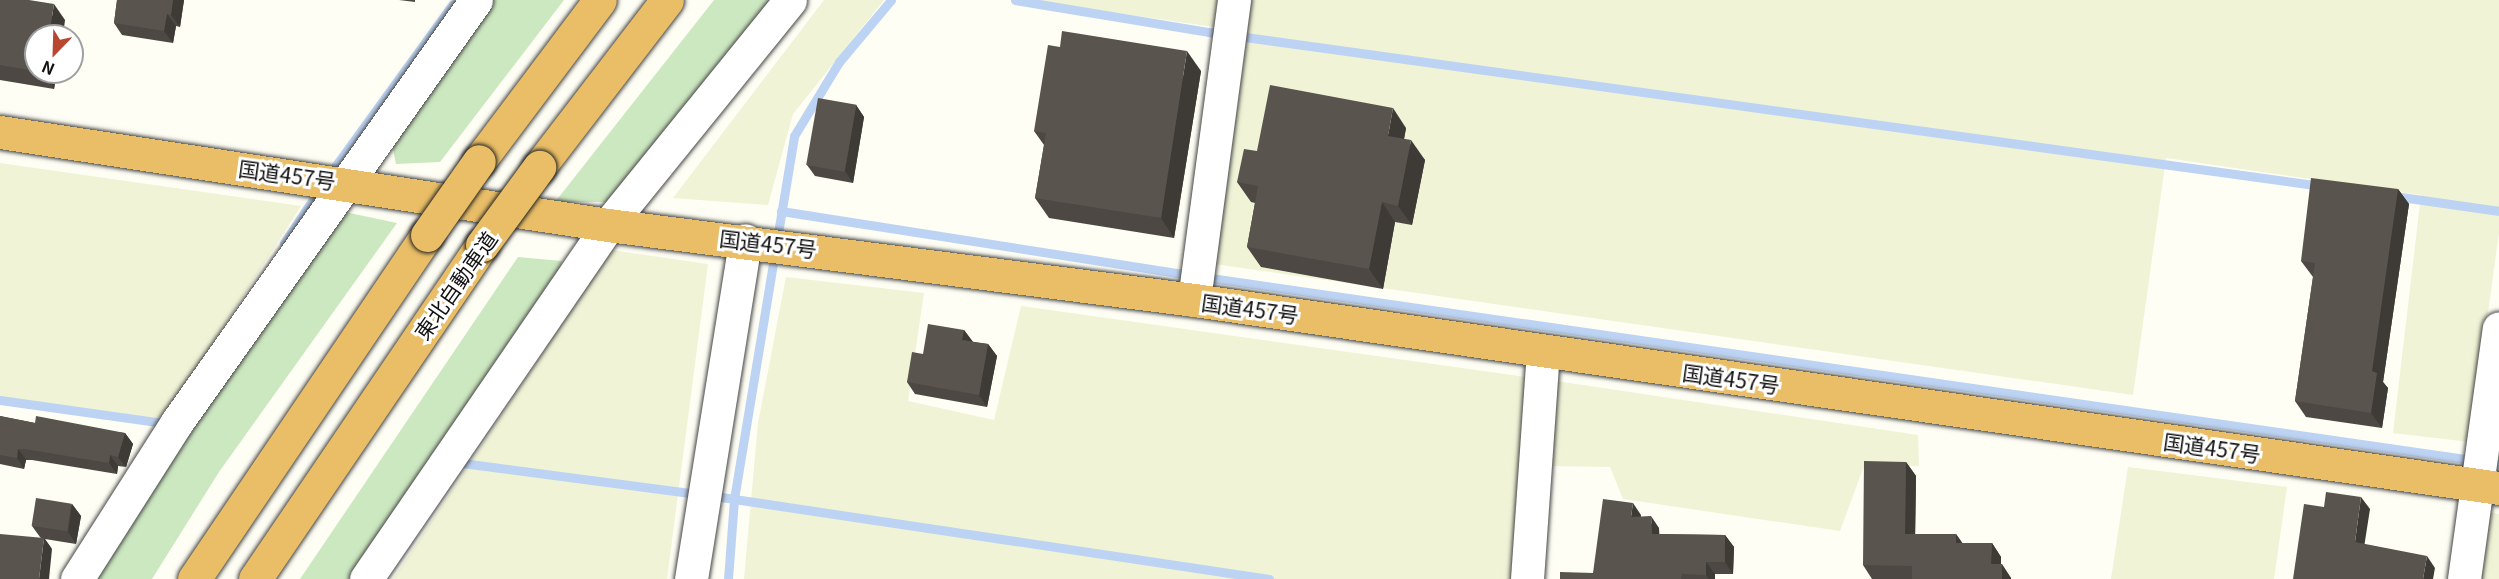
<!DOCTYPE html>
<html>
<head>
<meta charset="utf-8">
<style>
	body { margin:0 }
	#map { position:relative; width:2499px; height:579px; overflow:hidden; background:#fefef5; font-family:Georgia,"Noto Sans JP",serif }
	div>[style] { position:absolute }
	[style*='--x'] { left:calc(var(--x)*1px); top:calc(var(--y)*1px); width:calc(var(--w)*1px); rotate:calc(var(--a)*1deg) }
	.farmland>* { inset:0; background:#f0f3d6 }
	.green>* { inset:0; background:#cce8c0 }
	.stream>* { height:9px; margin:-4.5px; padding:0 4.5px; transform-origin:4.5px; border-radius:4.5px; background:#bdd3f3 }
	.roads { filter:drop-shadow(0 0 2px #444) drop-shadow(0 0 2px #444) }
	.minor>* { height:33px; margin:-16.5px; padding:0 16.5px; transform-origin:16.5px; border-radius:16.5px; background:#fff }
	.highway>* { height:33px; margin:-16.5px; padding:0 16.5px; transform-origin:16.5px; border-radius:16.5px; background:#eabe67 }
	.bridges { filter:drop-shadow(0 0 2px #222) drop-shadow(0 0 2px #222) }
	.highway-bridge>* { height:33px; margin:-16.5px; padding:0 16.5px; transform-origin:16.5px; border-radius:16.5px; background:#eabe67 }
	.wall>* { inset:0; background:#4d4843 }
	.shaded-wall>* { inset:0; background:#3e3b37 }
	.building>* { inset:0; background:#59544e; transform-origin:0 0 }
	span { translate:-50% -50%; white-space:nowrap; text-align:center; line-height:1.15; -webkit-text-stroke:6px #fff; paint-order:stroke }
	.street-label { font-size:21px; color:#111 }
	.north { position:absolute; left:24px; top:24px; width:60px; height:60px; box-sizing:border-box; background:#fff; border:2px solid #a0a0a0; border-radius:50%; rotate:203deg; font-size:16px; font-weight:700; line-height:24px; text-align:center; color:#111 }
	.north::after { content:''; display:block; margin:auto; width:21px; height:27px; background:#b84631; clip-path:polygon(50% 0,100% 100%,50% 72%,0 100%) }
</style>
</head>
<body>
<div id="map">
	<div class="farmland">
		<div style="clip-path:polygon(824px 0,884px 0,793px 114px,768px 205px,673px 198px)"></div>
		<div style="clip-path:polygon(1026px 0,1218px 0,1214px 27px)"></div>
		<div style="clip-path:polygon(1248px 0,2499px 0,2499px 233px,2470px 442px,2393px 433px,2421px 195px,2166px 158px,2133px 395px,1214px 264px)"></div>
		<div style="clip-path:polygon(0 163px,301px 206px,163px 421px,0 398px)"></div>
		<div style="clip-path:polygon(611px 250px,708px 264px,667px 579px,393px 579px)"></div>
		<div style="clip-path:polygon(786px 277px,924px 293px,908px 401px,994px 420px,1021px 306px,1526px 377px,1513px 579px,744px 579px,758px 423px)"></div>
		<div style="clip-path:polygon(1556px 381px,1918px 435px,1919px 466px,1864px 466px,1840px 531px,1623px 499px,1610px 467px,1547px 466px)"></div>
		<div style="clip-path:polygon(2128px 467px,2287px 487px,2274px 579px,2111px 579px)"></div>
		<div style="clip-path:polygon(2487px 512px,2499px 514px,2499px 579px,2477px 579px)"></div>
	</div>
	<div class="green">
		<div style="clip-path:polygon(491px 0,564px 0,440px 162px,396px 164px,390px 136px)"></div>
		<div style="clip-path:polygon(714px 0,780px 0,606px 202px,555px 202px)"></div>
		<div style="clip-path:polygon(340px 211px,397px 223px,219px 472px,152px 579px,89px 579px)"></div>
		<div style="clip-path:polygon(518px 257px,562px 261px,556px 284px,355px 579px,300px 579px)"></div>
	</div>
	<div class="stream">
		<div style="--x:1015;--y:0;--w:197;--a:9.4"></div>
		<div style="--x:1209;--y:32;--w:1123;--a:7.88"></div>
		<div style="--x:329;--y:175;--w:211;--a:-54.1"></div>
		<div style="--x:2394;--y:196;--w:106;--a:8.1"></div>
		<div style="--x:781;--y:211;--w:400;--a:8.9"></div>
		<div style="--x:1176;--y:273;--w:1337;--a:8.21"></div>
		<div style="--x:284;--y:243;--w:67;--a:-56.5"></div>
		<div style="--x:0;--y:400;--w:166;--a:8"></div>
		<div style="--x:164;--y:423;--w:5;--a:-53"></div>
		<div style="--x:462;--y:463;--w:274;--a:7.5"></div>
		<div style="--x:734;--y:499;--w:541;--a:8.5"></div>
		<div style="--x:728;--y:579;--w:80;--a:-85.7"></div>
		<div style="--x:734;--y:499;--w:368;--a:-80.6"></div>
		<div style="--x:794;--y:136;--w:87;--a:-58.7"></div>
		<div style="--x:839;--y:62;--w:81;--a:-50"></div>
	</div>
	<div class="roads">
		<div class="minor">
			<div style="--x:1194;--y:300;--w:303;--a:-82.4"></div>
			<div style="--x:77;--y:579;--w:186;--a:-57.5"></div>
			<div style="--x:177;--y:422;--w:517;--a:-54.68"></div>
			<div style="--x:366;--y:579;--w:429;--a:-55.6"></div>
			<div style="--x:608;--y:225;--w:289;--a:-51"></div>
			<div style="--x:691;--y:579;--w:343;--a:-80.9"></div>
			<div style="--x:1527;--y:579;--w:228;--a:-86"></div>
			<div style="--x:2464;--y:579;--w:253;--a:-82.1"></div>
		</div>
		<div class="highway">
			<div style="--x:0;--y:132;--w:615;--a:8.7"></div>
			<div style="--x:608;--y:225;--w:591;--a:7.29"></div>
			<div style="--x:1194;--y:300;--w:1318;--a:8.2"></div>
			<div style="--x:479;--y:161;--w:201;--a:-53.1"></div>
			<div style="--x:539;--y:167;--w:210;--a:-52.5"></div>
			<div style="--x:194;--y:579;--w:415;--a:-55.9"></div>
			<div style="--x:255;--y:579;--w:404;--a:-55.8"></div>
		</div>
	</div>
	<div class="bridges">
		<div class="highway-bridge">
			<div style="--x:427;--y:235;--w:90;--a:-54.9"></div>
			<div style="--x:482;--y:245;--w:97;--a:-53.8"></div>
		</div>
	</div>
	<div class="wall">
		<div style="clip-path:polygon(0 0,65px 20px,36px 36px,36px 72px,57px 72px,54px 89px,0 80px)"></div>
		<div style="clip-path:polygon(117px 0,184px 0,180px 27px,176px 26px,173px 43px,122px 35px,114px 23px)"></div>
		<div style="clip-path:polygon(399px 0,415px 0,415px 2px)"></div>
		<div style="clip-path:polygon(1201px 71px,1174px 238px,1049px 218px,1035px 198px,1044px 145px,1034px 131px)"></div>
		<div style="clip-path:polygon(856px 105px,864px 117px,853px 183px,815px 176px,807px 165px)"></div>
		<div style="clip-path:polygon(1406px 128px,1404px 139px,1425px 160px,1412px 225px,1395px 222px,1383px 289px,1261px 267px,1247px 247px,1255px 203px,1251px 202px,1237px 182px)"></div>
		<div style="clip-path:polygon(2398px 189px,2409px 204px,2383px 382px,2388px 388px,2382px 428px,2306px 417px,2295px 401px,2313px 277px,2301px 261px)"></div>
		<div style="clip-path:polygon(964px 330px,973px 342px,988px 344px,997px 356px,987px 407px,915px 394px,907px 382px,923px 354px)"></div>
		<div style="clip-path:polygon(0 416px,35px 423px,125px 433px,133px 444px,126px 467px,118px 466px,117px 474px,32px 460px,26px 460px,24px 469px,0 464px)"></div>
		<div style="clip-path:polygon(1906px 462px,1916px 476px,1915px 534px,1956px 534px,1962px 543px,1992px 543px,2001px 557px,2001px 564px,2011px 578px,2011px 579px,1872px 579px,1863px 565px)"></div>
		<div style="clip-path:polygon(72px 504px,81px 516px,76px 544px,45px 539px,52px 549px,40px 537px,32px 526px)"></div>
		<div style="clip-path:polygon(1641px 515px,1641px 517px,1659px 528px,1659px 534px,1725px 535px,1734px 547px,1733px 574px,1715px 574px,1715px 579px,1560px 579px,1593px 573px)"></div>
	</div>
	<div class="shaded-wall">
		<div style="clip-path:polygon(173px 0,184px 0,180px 27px,171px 15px)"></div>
		<div style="clip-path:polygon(54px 4px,65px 20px,63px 36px,49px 36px)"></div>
		<div style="clip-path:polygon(167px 14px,176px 26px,173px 43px,164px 31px)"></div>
		<div style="clip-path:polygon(1187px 51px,1201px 71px,1174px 238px,1161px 218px)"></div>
		<div style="clip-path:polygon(43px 72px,57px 72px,54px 89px)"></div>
		<div style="clip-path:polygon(856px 105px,864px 117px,853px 183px,845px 171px)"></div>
		<div style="clip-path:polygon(1393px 108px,1406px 128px,1401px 156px,1388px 136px)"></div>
		<div style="clip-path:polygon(1411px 140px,1425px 160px,1412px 225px,1398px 206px)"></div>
		<div style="clip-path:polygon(2398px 189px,2409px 204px,2383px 382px,2388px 388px,2382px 428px,2371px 413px,2372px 371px)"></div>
		<div style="clip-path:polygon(1382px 202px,1395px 222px,1383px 289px,1369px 269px)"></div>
		<div style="clip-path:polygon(964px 330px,973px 342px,962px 340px)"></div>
		<div style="clip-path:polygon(988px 344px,997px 356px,987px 407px,979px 395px)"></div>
		<div style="clip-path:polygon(125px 433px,133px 444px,126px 467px,118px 457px)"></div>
		<div style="clip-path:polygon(18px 449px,26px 460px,24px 469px,17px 458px)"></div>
		<div style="clip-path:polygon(110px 455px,118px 466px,117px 474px,109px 463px)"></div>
		<div style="clip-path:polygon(1906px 462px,1916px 476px,1915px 548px,1905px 534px)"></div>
		<div style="clip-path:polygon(2361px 497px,2370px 509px,2363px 554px,2355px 542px)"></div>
		<div style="clip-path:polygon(1633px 503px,1641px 515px,1639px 529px,1631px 517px)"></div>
		<div style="clip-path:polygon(72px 504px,81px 516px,76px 544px,68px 532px)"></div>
		<div style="clip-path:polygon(1651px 516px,1659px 528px,1660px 545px,1652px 534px)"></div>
		<div style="clip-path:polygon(1956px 534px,1966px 548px,1956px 543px)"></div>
		<div style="clip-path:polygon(1725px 535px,1734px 547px,1733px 574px,1725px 562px)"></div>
		<div style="clip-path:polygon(44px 538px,52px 549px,49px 579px,39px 579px)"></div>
		<div style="clip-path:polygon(1992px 543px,2001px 557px,2001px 578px,1991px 564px)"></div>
		<div style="clip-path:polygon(2427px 556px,2435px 568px,2433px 579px,2423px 579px)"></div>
		<div style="clip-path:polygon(1706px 562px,1715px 574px,1715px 579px,1709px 579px,1706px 575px)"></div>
		<div style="clip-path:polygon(2002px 564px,2011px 578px,2011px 579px,2002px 579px)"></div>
	</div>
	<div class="building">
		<div style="clip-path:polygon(0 0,29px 0,54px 4px,49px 36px,36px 36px,36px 71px,0 65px)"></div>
		<div style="clip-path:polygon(117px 0,173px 0,171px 15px,167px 14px,164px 31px,114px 23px)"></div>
		<div style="clip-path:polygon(1062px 31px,1187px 51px,1161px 218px,1035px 198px,1046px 133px,1034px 131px,1048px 45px,1060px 47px)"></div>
		<div style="clip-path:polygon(1270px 85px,1393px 108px,1388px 136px,1411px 140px,1398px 206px,1382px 202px,1369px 269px,1247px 247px,1258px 186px,1237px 182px,1244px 149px,1257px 151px)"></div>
		<div style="left:818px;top:98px;width:39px;height:68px;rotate:10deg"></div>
		<div style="clip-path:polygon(2311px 178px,2398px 189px,2372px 371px,2377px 373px,2371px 413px,2295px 401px,2315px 263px,2301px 261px)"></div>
		<div style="clip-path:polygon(928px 324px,964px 330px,962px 340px,988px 344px,979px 395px,907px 382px,912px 352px,923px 354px)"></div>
		<div style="clip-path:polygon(0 416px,35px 423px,36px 416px,125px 433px,118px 457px,110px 455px,109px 463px,25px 449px,18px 449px,17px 458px,0 455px)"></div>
		<div style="clip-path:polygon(1864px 461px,1906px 462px,1905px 534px,1956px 534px,1956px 543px,1992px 543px,1991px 564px,2002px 564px,2002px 579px,1912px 579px,1912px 566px,1863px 565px)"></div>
		<div style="clip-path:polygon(2326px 492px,2361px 497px,2355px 542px,2427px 556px,2423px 579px,2293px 579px,2304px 504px,2324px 507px)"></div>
		<div style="left:36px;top:498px;width:36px;height:28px;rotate:9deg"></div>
		<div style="clip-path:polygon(1603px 499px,1633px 503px,1631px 517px,1651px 516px,1652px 534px,1725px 535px,1725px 562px,1706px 562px,1706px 575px,1682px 574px,1681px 579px,1560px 579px,1560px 572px,1593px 573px)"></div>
		<div style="clip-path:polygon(0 534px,44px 538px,39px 579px,0 579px)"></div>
	</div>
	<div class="street-label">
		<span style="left:287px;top:174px;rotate:8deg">国道457号</span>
		<span style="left:768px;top:243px;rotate:7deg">国道457号</span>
		<span style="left:455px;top:285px;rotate:-55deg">東北自動車道</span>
		<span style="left:1250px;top:308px;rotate:8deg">国道457号</span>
		<span style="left:1731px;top:378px;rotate:8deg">国道457号</span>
		<span style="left:2212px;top:447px;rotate:8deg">国道457号</span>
	</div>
	<div class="north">N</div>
</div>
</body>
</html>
